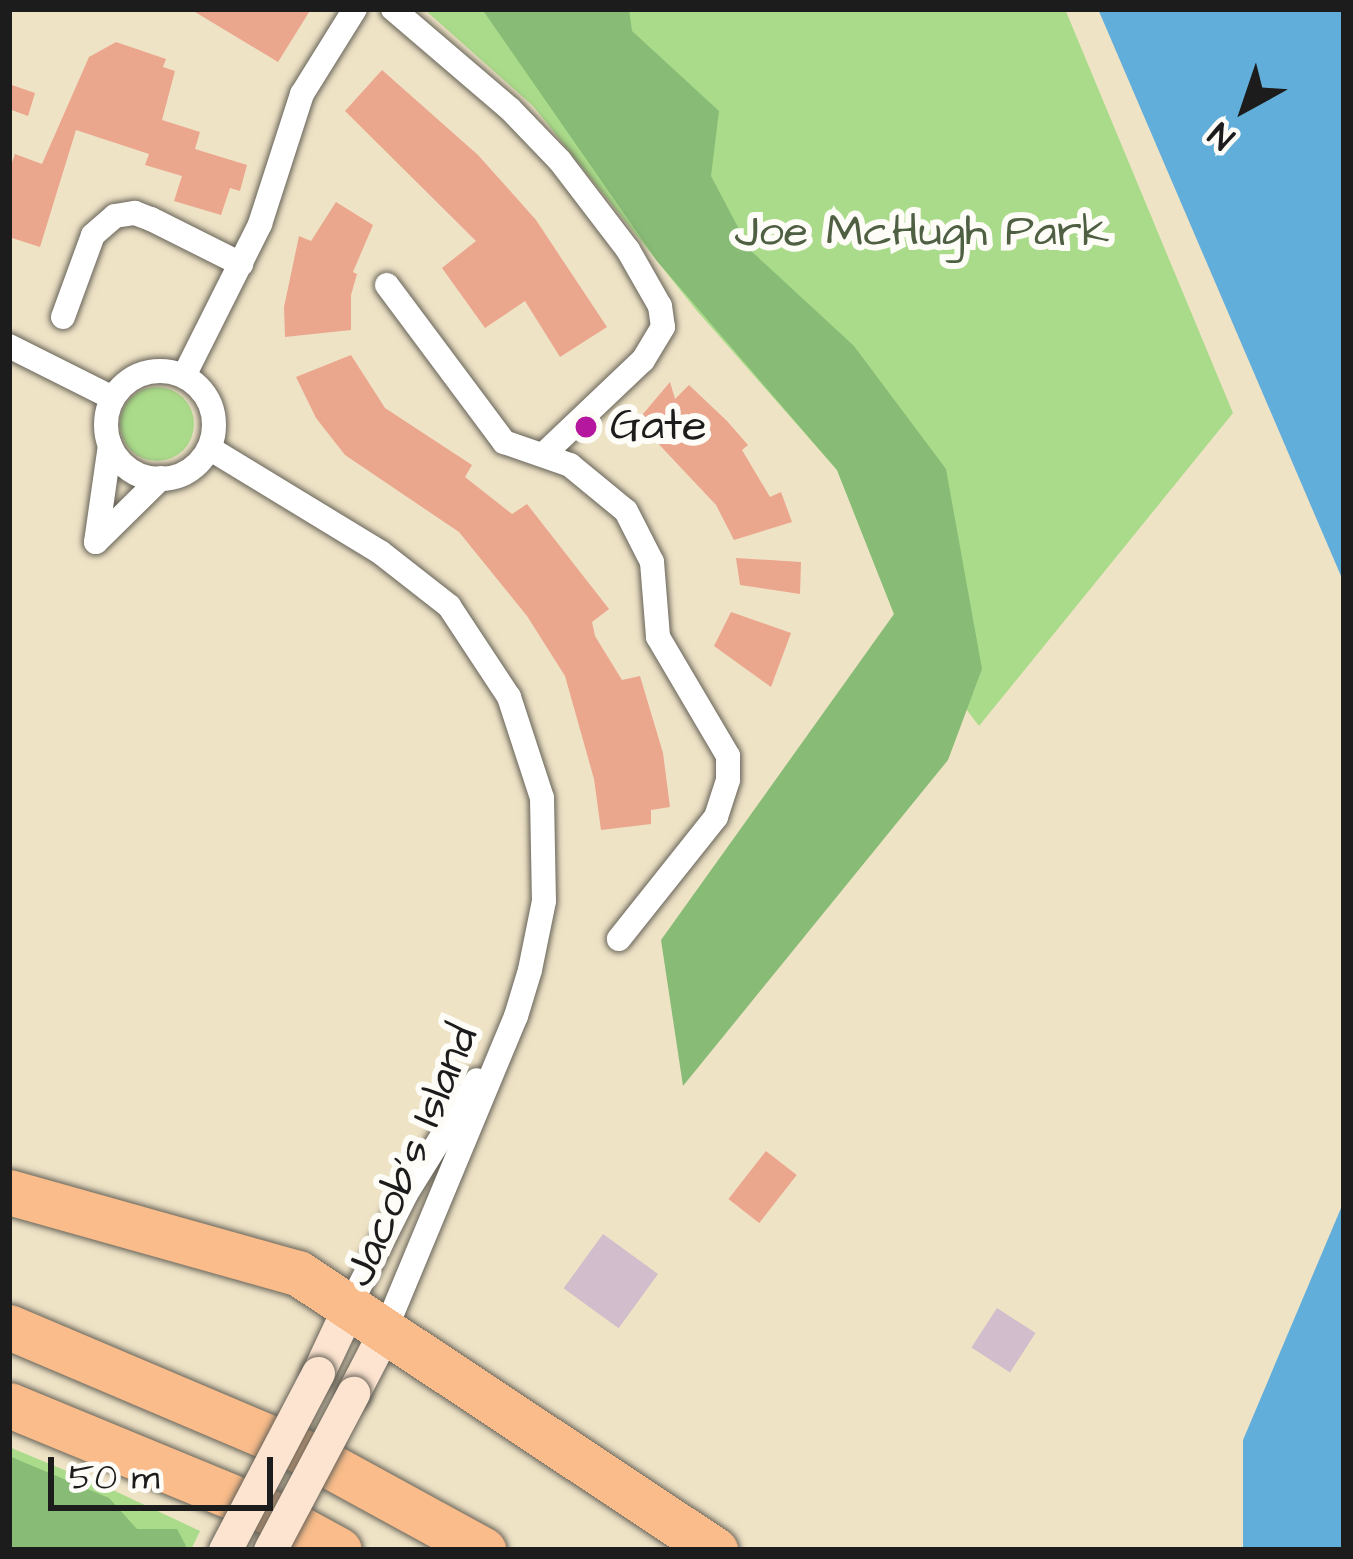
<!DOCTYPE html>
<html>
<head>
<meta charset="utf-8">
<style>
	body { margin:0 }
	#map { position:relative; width:1353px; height:1559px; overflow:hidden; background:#efe3c6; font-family:"Architects Daughter",sans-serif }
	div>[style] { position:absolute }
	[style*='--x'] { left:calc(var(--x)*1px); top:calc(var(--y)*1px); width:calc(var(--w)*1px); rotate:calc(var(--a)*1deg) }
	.industrial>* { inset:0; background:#d1bdcb; transform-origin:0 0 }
	.green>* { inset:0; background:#aadb8a }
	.round { border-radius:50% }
	.forest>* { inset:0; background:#87bb76 }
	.water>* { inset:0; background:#62aedb }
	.building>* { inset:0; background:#eba68e; transform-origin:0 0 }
	.roads { filter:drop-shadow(0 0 3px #666258) drop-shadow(0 0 3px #666258) }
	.street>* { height:24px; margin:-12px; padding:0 12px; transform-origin:12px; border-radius:12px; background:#fff }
	.street>.ring { margin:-12px; padding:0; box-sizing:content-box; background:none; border:24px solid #fff; border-radius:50% }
	.secondary>* { height:33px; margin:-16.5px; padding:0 16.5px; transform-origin:16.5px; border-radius:16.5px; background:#fde4d0 }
	.highway>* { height:45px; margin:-22.5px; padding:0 22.5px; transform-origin:22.5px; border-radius:22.5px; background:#f9bc8a }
	.bridges { filter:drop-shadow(0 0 3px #666258) drop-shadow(0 0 3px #666258) }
	.secondary-bridge>* { height:33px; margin:-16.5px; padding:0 16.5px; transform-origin:16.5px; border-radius:16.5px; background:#fde4d0 }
	.dots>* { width:33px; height:33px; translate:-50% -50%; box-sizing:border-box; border:6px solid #fdfcf7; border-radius:50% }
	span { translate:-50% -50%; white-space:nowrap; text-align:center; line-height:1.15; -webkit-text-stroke:12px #fdfcf7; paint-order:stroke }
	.park-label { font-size:45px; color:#4e5f42 }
	.poi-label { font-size:45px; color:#1c1c1c }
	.left { translate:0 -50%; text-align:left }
	.street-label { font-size:45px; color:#1c1c1c }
	.frame { position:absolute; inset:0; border:12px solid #1c1c1c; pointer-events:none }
	.north { position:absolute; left:1185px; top:48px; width:120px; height:120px; -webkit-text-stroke:9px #fdfcf7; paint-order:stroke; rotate:220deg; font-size:33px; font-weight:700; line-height:48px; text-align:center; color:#1c1c1c }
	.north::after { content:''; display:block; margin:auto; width:42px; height:54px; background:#1c1c1c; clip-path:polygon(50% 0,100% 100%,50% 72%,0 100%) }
	.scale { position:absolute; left:48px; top:1457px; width:225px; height:54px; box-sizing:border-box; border:6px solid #1c1c1c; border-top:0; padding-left:15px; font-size:36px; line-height:42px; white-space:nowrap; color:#1c1c1c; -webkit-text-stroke:9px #fdfcf7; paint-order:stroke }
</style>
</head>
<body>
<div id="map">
	<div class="industrial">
		<div style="left:603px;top:1234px;width:68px;height:67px;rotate:36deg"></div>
		<div style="left:997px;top:1308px;width:46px;height:47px;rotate:33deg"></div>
	</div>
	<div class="green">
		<div style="clip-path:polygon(424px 9px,1065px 9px,1233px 413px,979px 726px,894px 614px,837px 470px,697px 311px,533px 106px)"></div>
		<div class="round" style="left:120px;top:387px;width:74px;height:74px"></div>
		<div style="clip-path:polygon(9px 1447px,115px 1491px,200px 1531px,191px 1550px,9px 1550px)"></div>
	</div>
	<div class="forest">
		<div style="clip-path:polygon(482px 9px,629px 9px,632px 31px,719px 111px,711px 176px,750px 250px,854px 346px,946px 469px,982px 669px,948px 760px,683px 1086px,661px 940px,894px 614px,837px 470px,657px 261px)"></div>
		<div style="clip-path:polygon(9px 1456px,109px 1498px,137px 1529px,177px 1529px,186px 1546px,184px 1550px,9px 1550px)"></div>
	</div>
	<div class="water">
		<div style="clip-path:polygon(1098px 9px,1344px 9px,1344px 583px)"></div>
		<div style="clip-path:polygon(1344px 1201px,1344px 1550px,1243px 1550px,1243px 1440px)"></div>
	</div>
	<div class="building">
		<div style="clip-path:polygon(190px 9px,311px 9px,278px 62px)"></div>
		<div style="clip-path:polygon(116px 42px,166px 59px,163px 67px,175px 71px,162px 120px,200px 132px,195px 149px,247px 165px,240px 191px,230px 188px,221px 215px,174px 201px,182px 176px,145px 165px,149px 154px,76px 130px,40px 247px,9px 237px,9px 171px,15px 154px,42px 164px,89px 57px)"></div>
		<div style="clip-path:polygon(382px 70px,478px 155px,536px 220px,607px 327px,560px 357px,525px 301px,485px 328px,442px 268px,476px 241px,345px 111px)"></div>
		<div style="clip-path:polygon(9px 84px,35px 93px,28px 116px,9px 109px)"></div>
		<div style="clip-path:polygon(336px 202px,373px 225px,353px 272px,357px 274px,351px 295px,351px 330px,285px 337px,284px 307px,299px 236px,311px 241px)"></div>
		<div style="clip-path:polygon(351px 355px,385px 408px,472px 465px,465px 477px,512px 514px,527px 504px,609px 609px,592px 622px,595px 636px,622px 680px,640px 676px,663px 753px,670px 807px,651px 810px,651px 824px,601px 830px,594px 779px,565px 676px,527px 616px,459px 532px,345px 455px,316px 418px,296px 377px)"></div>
		<div style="clip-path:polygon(670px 382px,675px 399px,689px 385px,727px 421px,748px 445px,742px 450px,770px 497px,781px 492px,792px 522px,734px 540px,716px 505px,637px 421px)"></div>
		<div style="clip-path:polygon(736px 558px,801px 562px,800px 594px,740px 585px)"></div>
		<div style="clip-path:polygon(731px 612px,791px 633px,771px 687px,714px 646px)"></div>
		<div style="left:766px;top:1151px;width:39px;height:61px;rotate:38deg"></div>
	</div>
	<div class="roads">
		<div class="street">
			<div style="--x:393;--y:9;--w:154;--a:40.5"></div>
			<div style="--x:510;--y:109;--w:72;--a:46.1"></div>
			<div style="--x:560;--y:161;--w:112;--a:52.6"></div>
			<div style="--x:628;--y:250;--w:64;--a:60.3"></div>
			<div style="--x:660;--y:306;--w:21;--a:82"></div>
			<div style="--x:663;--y:327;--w:39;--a:121"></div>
			<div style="--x:643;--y:360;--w:135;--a:136.5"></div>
			<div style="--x:387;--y:285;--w:196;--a:53.3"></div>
			<div style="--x:504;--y:442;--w:70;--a:19.2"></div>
			<div style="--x:570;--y:465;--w:72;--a:39.4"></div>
			<div style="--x:626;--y:511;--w:57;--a:63"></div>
			<div style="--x:652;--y:562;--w:75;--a:85.4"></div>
			<div style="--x:658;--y:637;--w:138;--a:59.5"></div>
			<div style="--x:728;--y:756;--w:24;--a:90"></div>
			<div style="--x:728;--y:780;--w:39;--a:108"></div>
			<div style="--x:716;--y:817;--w:156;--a:128.5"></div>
			<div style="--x:63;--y:317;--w:87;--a:-69.9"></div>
			<div style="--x:93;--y:235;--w:29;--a:-41"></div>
			<div style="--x:115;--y:216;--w:20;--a:-9"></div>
			<div style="--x:135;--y:213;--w:17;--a:21"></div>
			<div style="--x:151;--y:219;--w:101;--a:26.6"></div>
			<div style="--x:9;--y:346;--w:116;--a:26.6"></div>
			<div class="ring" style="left:106px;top:371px;width:84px;height:84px"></div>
			<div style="--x:184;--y:376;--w:170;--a:-63.4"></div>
			<div style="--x:260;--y:224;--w:137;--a:-72.1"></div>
			<div style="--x:302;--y:94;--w:100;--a:-58.1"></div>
			<div style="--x:110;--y:445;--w:98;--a:98.2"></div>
			<div style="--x:96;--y:542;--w:91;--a:-44.6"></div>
			<div style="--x:209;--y:448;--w:200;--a:31.3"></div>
			<div style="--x:380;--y:552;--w:88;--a:38"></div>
			<div style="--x:449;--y:606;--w:109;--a:56.6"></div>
			<div style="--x:509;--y:697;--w:106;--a:71.9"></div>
			<div style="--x:542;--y:798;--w:103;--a:88.9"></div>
			<div style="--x:544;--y:901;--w:70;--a:101.5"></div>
			<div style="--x:530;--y:970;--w:48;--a:106.9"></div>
			<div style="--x:516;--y:1016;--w:339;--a:112.6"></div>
			<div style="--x:350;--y:1305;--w:124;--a:-63.2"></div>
			<div style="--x:406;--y:1194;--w:134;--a:-58.1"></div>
		</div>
		<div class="secondary">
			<div style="--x:318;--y:1373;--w:75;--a:-64.8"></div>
			<div style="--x:353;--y:1393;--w:72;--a:-62.7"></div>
		</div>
		<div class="highway">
			<div style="--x:9;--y:1192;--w:300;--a:15.7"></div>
			<div style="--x:298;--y:1273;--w:501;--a:33.59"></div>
			<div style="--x:9;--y:1327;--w:325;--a:23"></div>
			<div style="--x:308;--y:1454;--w:200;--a:28.7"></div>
			<div style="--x:9;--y:1405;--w:286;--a:22.4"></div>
			<div style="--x:273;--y:1514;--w:75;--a:28.6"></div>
		</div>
	</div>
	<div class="bridges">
		<div class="secondary-bridge">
			<div style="--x:225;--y:1550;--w:200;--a:-62.3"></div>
			<div style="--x:270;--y:1550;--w:178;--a:-62.1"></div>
		</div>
	</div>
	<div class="dots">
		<div style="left:586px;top:427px;background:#b5179e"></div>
	</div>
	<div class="park-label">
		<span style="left:922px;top:233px">Joe McHugh Park</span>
	</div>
	<div class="poi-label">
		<span class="left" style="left:610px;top:427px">Gate</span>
	</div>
	<div class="street-label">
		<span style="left:412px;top:1156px;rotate:-67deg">Jacob's Island</span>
	</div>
	<div class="frame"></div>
	<div class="north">N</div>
	<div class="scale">50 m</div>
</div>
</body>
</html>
